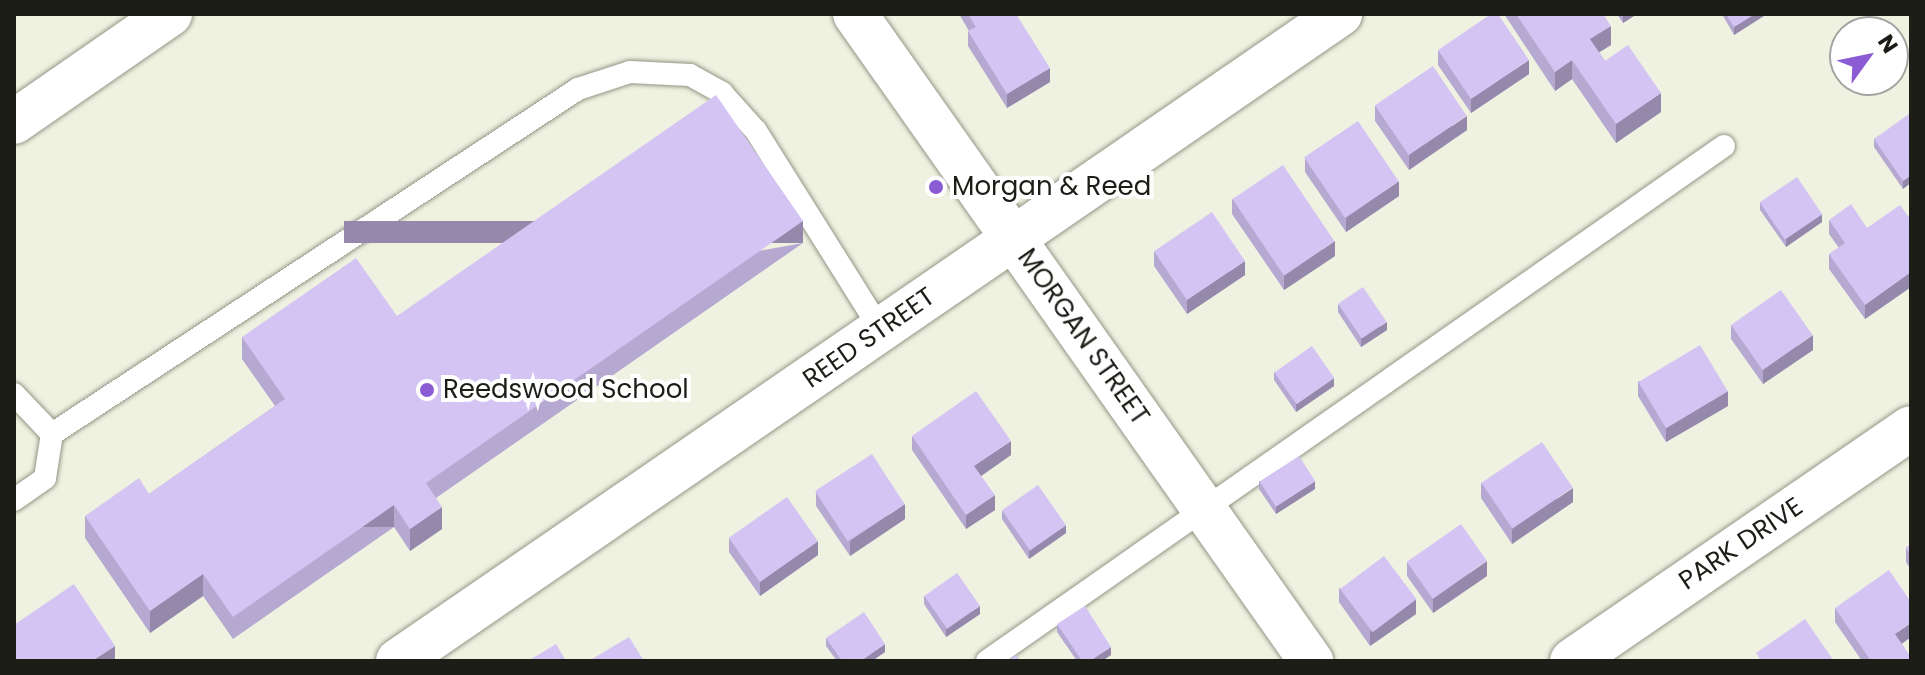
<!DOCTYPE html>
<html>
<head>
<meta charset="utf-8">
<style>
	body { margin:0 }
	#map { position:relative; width:1925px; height:675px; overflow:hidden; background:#f0f2e1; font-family:Poppins,sans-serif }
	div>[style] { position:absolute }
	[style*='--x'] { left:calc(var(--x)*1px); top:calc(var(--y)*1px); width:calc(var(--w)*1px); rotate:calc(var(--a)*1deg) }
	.roads { filter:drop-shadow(0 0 2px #949687) drop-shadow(0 0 2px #949687) }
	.lane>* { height:22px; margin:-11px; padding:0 11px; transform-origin:11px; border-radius:11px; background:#fff }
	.street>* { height:44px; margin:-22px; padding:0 22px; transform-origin:22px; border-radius:22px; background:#fff }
	.secondary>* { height:44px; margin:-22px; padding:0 22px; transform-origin:22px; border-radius:22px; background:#fff }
	.wall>* { inset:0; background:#b5a9d2 }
	.shaded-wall>* { inset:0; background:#9489ab; transform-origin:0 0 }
	.building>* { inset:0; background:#d3c4f4; transform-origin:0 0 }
	.dots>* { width:22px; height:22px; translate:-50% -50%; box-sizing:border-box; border:4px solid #fff; border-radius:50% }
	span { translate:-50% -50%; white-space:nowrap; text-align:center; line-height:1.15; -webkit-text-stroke:8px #fff; paint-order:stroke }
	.poi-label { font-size:26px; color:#1c1d17 }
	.left { translate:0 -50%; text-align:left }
	.street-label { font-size:26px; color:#1c1d17 }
	.frame { position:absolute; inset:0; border:16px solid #1c1d17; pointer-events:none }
	.north { position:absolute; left:1829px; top:16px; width:80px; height:80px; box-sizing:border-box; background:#fff; border:2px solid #a4a5a2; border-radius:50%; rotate:57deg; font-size:22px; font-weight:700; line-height:32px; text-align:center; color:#1c1d17 }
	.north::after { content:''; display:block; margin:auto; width:28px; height:36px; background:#8b5bd4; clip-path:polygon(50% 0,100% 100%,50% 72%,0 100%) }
</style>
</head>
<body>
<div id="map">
	<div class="roads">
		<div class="lane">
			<div style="--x:14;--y:394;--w:55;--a:46.5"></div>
			<div style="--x:14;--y:500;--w:38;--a:-35"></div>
			<div style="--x:45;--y:478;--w:45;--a:-81"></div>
			<div style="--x:52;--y:434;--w:629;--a:-33.26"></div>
			<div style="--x:578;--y:89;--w:55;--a:-18.1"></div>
			<div style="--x:630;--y:72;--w:60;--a:2.9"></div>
			<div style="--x:690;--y:75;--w:37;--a:29"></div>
			<div style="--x:722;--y:93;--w:51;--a:48.2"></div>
			<div style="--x:756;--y:131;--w:235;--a:57.9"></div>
			<div style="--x:987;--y:661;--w:899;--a:-34.95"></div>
		</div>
		<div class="street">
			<div style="--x:14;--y:122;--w:190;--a:-34.7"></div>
			<div style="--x:398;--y:661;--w:1143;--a:-34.48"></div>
			<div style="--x:1572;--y:661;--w:411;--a:-34.5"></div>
		</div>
		<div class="secondary">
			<div style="--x:855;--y:14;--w:792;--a:54.82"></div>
		</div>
	</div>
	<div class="wall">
		<div style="clip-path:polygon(959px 14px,1016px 14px,1050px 82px,1007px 108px,968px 46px,968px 31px,969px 31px)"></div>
		<div style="clip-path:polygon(1504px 14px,1603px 14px,1611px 45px,1599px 52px,1605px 61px,1661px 112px,1616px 143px,1572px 79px,1555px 91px)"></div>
		<div style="clip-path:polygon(1617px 14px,1637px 14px,1623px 23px)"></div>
		<div style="clip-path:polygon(1722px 14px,1767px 14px,1734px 35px)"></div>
		<div style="clip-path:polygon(1438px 50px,1529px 74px,1471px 113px,1438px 65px)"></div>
		<div style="clip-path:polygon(1375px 106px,1467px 130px,1409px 170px,1375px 121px)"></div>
		<div style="clip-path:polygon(1911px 117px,1903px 189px,1874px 147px,1874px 139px)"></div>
		<div style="clip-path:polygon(1305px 158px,1399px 196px,1346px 232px,1305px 172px)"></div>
		<div style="clip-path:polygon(1232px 199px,1335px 256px,1284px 290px,1232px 214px)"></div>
		<div style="clip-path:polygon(1760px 202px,1822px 222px,1786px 247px,1760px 210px)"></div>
		<div style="clip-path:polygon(1829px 220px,1867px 228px,1911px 220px,1911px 287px,1865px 319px,1829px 269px,1829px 254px,1839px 248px,1829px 234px)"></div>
		<div style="clip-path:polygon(803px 243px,436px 498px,442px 529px,410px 551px,394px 527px,233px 639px,203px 596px,150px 633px,85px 538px,85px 516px,149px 494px,275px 406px,242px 359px,242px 337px,397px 316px)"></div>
		<div style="clip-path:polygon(1154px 251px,1245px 275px,1187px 314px,1154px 266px)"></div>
		<div style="clip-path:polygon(1338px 304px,1387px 330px,1361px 347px,1338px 312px)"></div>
		<div style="clip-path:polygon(1731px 325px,1813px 350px,1763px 384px,1731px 339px)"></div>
		<div style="clip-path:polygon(1274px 372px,1334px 386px,1296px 412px,1274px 380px)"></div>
		<div style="clip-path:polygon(1638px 381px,1728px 406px,1666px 442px,1638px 396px)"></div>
		<div style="clip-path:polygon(912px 436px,1011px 455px,981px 476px,995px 510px,966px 529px,912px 450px)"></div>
		<div style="clip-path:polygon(1259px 481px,1315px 489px,1276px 514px,1259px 489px)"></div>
		<div style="clip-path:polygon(1481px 483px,1573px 502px,1512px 544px,1481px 498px)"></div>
		<div style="clip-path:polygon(816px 492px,905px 519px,850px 556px,816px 506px)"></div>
		<div style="clip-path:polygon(1002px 511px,1066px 533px,1029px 559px,1002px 519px)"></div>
		<div style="clip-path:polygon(729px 538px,818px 555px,760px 596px,729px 552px)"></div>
		<div style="clip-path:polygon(1911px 544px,1911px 570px,1906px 562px,1906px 548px)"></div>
		<div style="clip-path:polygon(1407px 562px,1487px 576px,1433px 613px,1407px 576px)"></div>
		<div style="clip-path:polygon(1339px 588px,1416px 614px,1370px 646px,1339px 602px)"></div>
		<div style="clip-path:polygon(924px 596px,980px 614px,946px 637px,924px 604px)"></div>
		<div style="clip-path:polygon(1835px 608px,1911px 637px,1902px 644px,1911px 661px,1862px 661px,1835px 622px)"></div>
		<div style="clip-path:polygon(1057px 624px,1111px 655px,1102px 661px,1077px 661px,1057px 632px)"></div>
		<div style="clip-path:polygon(826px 638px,885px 652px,872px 661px,837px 661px,826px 646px)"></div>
	</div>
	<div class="shaded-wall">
		<div style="clip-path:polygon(1623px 14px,1637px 14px,1623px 23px)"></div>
		<div style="clip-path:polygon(1755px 14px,1767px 14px,1734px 35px,1734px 27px)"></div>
		<div style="clip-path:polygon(1611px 26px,1611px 45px,1590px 58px,1590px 39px)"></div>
		<div style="clip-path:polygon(1529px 60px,1529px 74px,1471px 113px,1471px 99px)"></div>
		<div style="clip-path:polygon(1572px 60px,1572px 79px,1555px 91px,1555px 72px)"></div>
		<div style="clip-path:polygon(1050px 68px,1050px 82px,1007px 108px,1007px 94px)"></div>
		<div style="clip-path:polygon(1661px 93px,1661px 112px,1616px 143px,1616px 124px)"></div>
		<div style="clip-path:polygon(1467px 116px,1467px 130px,1409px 170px,1409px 155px)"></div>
		<div style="clip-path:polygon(1911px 175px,1911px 183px,1903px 189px,1903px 181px)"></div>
		<div style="clip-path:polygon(1399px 181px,1399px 196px,1346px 232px,1346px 218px)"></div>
		<div style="clip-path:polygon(1822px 214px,1822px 222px,1786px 247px,1786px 239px)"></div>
		<div style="left:803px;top:221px;width:22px;height:459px;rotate:90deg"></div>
		<div style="clip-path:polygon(1335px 241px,1335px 256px,1284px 290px,1284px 276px)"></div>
		<div style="clip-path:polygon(1245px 261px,1245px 275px,1187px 314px,1187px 300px)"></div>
		<div style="clip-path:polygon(1911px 272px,1911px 287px,1865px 319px,1865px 305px)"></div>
		<div style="clip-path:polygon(1387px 322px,1387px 330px,1361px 347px,1361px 339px)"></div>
		<div style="clip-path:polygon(1813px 335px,1813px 350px,1763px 384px,1763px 370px)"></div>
		<div style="clip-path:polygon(1334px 378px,1334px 386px,1296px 412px,1296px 404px)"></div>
		<div style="clip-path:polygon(1728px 391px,1728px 406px,1666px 442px,1666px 428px)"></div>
		<div style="clip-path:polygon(1011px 441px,1011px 455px,974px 481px,974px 466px)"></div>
		<div style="clip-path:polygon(1315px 481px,1315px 489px,1276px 514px,1276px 506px)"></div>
		<div style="clip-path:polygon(1573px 488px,1573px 502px,1512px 544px,1512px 529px)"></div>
		<div style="clip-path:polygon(995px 495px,995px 510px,966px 529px,966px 515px)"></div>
		<div style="clip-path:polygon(905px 504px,905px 519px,850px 556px,850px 541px)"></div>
		<div style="left:394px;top:505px;width:22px;height:196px;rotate:90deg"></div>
		<div style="clip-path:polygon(442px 507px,442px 529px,410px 551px,410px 529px)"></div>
		<div style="clip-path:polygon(1066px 525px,1066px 533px,1029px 559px,1029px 551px)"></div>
		<div style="clip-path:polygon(818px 541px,818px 555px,760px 596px,760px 582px)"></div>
		<div style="clip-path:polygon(1487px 561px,1487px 576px,1433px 613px,1433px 599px)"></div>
		<div style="clip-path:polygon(203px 574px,203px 596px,150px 633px,150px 611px)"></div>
		<div style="clip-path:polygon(1416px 599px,1416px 614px,1370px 646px,1370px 631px)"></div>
		<div style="clip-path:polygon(980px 606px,980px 614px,946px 637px,946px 629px)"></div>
		<div style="clip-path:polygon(1911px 623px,1911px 637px,1895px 648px,1895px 634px)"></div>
		<div style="clip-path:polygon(885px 644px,885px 652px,872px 661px,861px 661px)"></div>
		<div style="clip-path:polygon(115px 646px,115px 661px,92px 661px)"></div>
		<div style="clip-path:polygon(1111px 647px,1111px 655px,1102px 661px,1090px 661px)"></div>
	</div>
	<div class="building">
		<div style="clip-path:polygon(968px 14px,1016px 14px,1050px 68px,1007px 94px,968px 31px,976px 27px)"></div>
		<div style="clip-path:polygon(1491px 14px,1498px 14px,1529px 60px,1471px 99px,1438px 50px)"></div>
		<div style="clip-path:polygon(1516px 14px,1603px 14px,1611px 26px,1590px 39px,1605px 61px,1628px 45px,1661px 93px,1616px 124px,1572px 60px,1555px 72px)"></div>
		<div style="clip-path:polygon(1726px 14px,1755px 14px,1734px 27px)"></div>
		<div style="left:1433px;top:66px;width:60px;height:70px;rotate:56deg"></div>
		<div style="clip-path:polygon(716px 95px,803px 221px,426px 483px,442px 507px,410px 529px,394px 505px,233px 617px,203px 574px,150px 611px,85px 516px,139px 478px,149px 494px,285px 399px,242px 337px,356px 258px,397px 316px)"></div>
		<div style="clip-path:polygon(1909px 114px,1911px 117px,1911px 175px,1903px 181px,1874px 139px)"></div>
		<div style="left:1358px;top:121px;width:73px;height:65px;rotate:56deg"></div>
		<div style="left:1283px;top:165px;width:92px;height:61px;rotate:56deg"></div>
		<div style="left:1797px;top:177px;width:45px;height:45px;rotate:56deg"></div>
		<div style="clip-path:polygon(1851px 204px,1867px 228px,1900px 205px,1911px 220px,1911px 272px,1865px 305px,1829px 254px,1845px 243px,1829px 220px)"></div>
		<div style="left:1212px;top:212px;width:59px;height:70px;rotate:56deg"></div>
		<div style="left:1363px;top:287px;width:42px;height:30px;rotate:56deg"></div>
		<div style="left:1781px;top:290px;width:55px;height:61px;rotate:55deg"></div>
		<div style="left:1700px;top:345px;width:54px;height:72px;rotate:59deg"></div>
		<div style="left:1312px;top:346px;width:39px;height:46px;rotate:55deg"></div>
		<div style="clip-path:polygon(976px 391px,1011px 441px,974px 466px,995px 495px,966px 515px,912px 436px)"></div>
		<div style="left:1542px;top:442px;width:55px;height:73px;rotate:56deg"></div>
		<div style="left:872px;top:454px;width:60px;height:68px;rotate:57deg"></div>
		<div style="left:1299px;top:456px;width:30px;height:47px;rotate:57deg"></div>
		<div style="left:1038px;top:485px;width:49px;height:44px;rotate:55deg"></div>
		<div style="left:787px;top:497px;width:54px;height:71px;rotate:55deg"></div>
		<div style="left:1461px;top:524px;width:45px;height:66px;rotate:55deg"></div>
		<div style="clip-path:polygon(1911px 544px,1911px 555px,1906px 548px)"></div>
		<div style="left:1384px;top:556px;width:54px;height:55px;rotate:53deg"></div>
		<div style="clip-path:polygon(1889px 570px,1911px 602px,1911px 623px,1895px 634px,1911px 657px,1911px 661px,1871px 661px,1835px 608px)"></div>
		<div style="left:957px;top:573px;width:40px;height:40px;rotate:55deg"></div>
		<div style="clip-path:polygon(74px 584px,115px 646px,92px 661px,14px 661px,14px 625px)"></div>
		<div style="clip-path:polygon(1085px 606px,1111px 647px,1090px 661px,1082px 661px,1057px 624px)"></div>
		<div style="clip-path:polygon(864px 612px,885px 644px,861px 661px,842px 661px,826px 638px)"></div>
		<div style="clip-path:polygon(1805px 619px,1834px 661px,1761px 661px,1756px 653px)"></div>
		<div style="clip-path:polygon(629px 637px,644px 661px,593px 661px,592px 659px)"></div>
		<div style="clip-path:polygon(556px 644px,566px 661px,528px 661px)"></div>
		<div style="clip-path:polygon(1016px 655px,1020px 661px,1007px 661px)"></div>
	</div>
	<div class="dots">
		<div style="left:936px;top:187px;background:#8b5bd4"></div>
		<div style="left:427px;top:390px;background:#8b5bd4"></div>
	</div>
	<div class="poi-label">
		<span class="left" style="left:952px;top:187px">Morgan &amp; Reed</span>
		<span class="left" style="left:443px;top:390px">Reedswood School</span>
	</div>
	<div class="street-label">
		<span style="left:1083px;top:337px;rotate:55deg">MORGAN STREET</span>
		<span style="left:869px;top:338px;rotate:-35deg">REED STREET</span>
		<span style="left:1741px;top:544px;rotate:-34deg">PARK DRIVE</span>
	</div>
	<div class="frame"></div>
	<div class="north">N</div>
</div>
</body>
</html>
